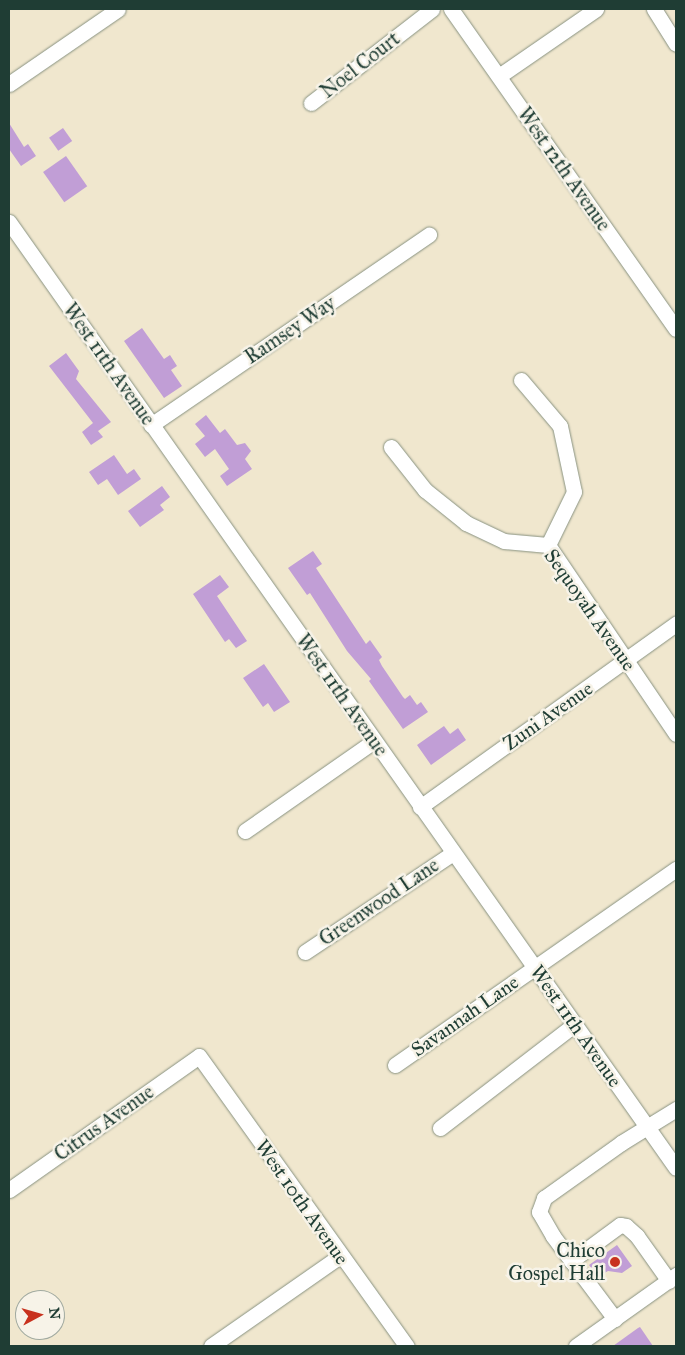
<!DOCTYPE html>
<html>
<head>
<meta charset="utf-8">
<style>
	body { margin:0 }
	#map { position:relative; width:685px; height:1355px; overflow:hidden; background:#f0e7ce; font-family:"IM FELL Great Primer",serif }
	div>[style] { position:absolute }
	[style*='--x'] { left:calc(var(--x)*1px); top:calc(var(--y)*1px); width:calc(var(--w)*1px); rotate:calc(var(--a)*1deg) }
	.building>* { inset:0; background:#c19ed6; transform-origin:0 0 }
	.roads { filter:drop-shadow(0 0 1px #889281) drop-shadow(0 0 1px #889281) }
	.minor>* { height:15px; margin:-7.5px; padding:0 7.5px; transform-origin:7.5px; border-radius:7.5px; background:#fff }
	.dots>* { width:14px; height:14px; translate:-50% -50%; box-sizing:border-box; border:2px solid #f7f3e8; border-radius:50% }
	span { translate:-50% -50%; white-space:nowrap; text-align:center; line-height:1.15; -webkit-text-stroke:5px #f7f3e8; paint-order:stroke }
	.street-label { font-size:20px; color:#1f3d34 }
	.poi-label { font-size:20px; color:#1f3d34 }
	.right { translate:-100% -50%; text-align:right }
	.frame { position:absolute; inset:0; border:10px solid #1f3d34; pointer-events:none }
	.north { position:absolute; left:15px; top:1290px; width:50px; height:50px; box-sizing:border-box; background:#f7f3e8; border:1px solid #a1aaa0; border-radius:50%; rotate:84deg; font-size:14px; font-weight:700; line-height:20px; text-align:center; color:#1f3d34 }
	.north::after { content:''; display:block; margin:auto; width:18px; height:22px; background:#c8321e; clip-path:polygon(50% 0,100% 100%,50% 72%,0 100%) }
</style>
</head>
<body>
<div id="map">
	<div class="building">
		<div style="clip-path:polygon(9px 123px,24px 147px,28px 144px,36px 156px,21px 166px,9px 149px)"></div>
		<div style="left:63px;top:128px;width:16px;height:17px;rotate:55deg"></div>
		<div style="left:66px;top:156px;width:37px;height:28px;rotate:55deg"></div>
		<div style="clip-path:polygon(142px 328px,164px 359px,170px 355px,177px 366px,171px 370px,182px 386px,164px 398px,124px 341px)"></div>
		<div style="clip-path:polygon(66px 353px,79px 371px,76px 379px,111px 422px,98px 431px,103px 437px,91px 445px,82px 432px,93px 423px,49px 366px)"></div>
		<div style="clip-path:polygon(206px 415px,220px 433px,225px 429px,237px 445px,245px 443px,251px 451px,245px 459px,252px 469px,227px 486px,220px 476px,229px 469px,215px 449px,205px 457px,195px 444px,205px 436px,195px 424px)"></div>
		<div style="clip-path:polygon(114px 455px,127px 474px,134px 469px,141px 479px,118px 495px,107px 479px,98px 485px,89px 472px)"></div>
		<div style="clip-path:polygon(162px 486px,170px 497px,160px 505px,164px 510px,140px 527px,128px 511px)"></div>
		<div style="clip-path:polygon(313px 551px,322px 564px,316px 568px,366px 644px,370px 640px,382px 657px,379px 660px,382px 666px,403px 697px,405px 699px,410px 695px,417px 705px,421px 702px,428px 712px,403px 729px,369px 681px,371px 679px,347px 651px,310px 593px,307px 595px,288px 568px)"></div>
		<div style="clip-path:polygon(220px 575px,229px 587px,217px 596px,247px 641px,236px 648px,229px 639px,225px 642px,193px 594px)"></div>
		<div style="clip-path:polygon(264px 664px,290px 702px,274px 712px,268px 703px,263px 707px,243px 678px)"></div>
		<div style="clip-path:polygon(444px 726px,450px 734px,458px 728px,466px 740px,431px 765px,417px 745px)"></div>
		<div style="clip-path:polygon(617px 1245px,632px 1266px,622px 1273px,608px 1271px,598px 1277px,589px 1265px)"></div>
		<div style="clip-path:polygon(640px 1327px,653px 1346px,613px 1346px,638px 1328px)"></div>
	</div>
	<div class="roads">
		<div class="minor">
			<div style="--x:451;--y:9;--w:391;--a:54.9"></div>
			<div style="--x:654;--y:9;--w:41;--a:57.8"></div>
			<div style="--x:499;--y:76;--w:118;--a:-34.6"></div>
			<div style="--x:9;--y:84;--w:132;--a:-34.5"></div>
			<div style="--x:311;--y:103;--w:153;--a:-37.8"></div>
			<div style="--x:9;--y:222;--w:1157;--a:54.81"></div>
			<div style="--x:521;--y:380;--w:60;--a:49.7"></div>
			<div style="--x:560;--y:426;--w:67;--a:78"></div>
			<div style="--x:574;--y:492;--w:59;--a:116.1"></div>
			<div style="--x:151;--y:425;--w:337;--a:-34.4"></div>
			<div style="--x:391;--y:447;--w:55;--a:51.7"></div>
			<div style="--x:425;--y:490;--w:53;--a:38.8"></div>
			<div style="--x:466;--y:523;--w:42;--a:25.3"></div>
			<div style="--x:504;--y:541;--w:44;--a:5.2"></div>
			<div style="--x:548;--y:545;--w:228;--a:55.9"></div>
			<div style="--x:420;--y:807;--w:315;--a:-35.6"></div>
			<div style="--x:245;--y:831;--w:157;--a:-34.9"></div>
			<div style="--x:305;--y:952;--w:178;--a:-33.8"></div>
			<div style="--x:395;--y:1065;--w:343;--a:-34.9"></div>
			<div style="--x:440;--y:1128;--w:170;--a:-37.6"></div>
			<div style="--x:9;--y:1190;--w:232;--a:-35.2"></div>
			<div style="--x:199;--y:1056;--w:357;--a:54.4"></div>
			<div style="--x:571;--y:1261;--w:61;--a:-36.3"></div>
			<div style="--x:620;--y:1225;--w:6;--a:9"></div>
			<div style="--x:626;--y:1226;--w:15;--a:42"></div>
			<div style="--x:637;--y:1236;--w:55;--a:54.6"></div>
			<div style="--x:615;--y:1319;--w:104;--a:-126.8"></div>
			<div style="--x:553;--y:1236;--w:28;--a:-120"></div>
			<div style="--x:539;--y:1212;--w:15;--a:-70"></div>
			<div style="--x:544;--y:1198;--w:95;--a:-35.5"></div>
			<div style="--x:621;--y:1143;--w:65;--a:-31.7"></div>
			<div style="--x:211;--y:1346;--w:157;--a:-34.9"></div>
			<div style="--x:576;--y:1346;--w:123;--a:-35.4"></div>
		</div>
	</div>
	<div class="dots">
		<div style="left:615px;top:1262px;background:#c8321e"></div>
	</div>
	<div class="street-label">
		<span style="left:360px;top:65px;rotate:-38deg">Noel Court</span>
		<span style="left:564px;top:169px;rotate:55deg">West 12th Avenue</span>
		<span style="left:290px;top:330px;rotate:-34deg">Ramsey Way</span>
		<span style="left:109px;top:364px;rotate:55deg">West 11th Avenue</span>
		<span style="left:590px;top:610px;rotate:55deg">Sequoyah Avenue</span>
		<span style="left:342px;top:695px;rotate:55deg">West 11th Avenue</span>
		<span style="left:548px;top:716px;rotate:-35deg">Zuni Avenue</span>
		<span style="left:379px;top:902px;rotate:-34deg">Greenwood Lane</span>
		<span style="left:465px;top:1016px;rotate:-35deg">Savannah Lane</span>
		<span style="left:576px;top:1026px;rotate:55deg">West 11th Avenue</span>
		<span style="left:104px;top:1123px;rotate:-35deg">Citrus Avenue</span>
		<span style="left:302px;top:1202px;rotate:55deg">West 10th Avenue</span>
	</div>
	<div class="poi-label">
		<span class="right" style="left:605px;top:1262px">Chico<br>Gospel Hall</span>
	</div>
	<div class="frame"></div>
	<div class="north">N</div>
</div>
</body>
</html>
